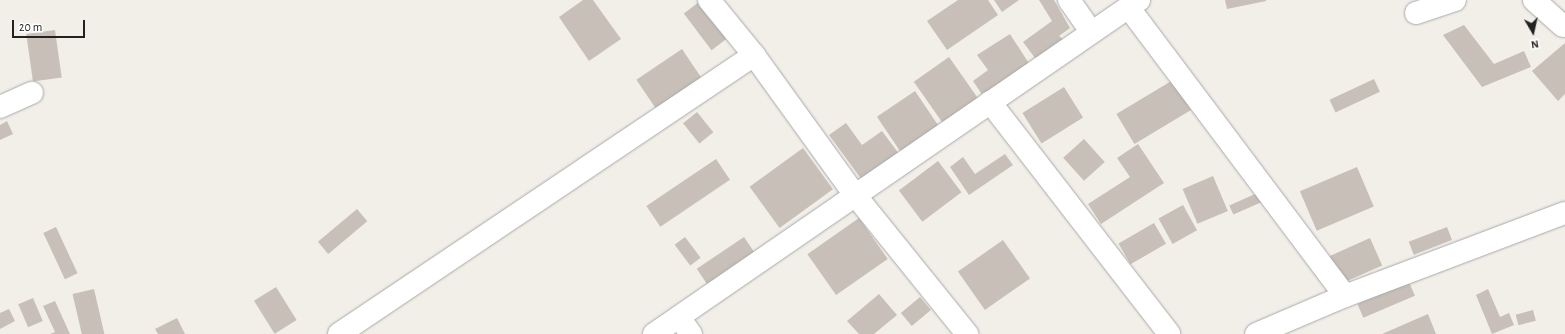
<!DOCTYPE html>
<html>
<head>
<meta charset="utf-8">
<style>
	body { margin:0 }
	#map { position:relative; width:1565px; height:334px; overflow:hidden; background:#f2efe9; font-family:"Alegreya Sans",sans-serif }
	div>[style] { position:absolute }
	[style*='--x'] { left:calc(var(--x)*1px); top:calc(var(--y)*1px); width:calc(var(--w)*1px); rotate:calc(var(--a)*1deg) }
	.building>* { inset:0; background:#c7bfb8; transform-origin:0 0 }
	.roads { filter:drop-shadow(0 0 1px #a9a9a9) drop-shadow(0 0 1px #a9a9a9) }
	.minor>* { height:22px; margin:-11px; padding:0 11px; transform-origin:11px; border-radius:11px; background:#fff }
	span { translate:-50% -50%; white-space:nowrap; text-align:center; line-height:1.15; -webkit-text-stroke:3px #fff; paint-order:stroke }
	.north { position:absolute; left:1513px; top:12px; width:40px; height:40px; -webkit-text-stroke:3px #fff; paint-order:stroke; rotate:171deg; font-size:11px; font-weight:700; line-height:16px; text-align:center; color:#222 }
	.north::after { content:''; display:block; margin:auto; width:14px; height:18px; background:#222; clip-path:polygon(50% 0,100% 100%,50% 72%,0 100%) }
	.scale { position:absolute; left:12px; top:20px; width:73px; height:18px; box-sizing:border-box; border:2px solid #222; border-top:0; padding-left:5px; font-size:12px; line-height:14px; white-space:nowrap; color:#222; -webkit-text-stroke:3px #fff; paint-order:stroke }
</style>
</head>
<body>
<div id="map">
	<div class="building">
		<div style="clip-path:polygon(583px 0,593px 0,621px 39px,589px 61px,559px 17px)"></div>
		<div style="clip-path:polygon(958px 0,988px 0,998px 15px,947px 50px,927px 21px)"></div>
		<div style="clip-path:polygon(994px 0,1019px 0,1002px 12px)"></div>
		<div style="clip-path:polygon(1039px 0,1054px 0,1070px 28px,1059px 36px,1064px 40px,1038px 62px,1023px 42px,1052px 21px)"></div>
		<div style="clip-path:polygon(1225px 0,1266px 0,1266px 1px,1227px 9px)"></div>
		<div style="left:699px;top:2px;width:46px;height:19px;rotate:53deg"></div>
		<div style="clip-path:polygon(1464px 25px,1494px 64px,1524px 51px,1531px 67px,1482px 87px,1443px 35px)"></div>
		<div style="left:55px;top:30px;width:48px;height:29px;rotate:82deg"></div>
		<div style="clip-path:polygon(1010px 34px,1030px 65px,983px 96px,973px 81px,988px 70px,977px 55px)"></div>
		<div style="clip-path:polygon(1565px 43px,1565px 94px,1558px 101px,1532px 71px)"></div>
		<div style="left:682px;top:49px;width:37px;height:55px;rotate:56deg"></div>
		<div style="left:949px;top:57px;width:52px;height:43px;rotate:55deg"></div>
		<div style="left:1374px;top:79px;width:14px;height:49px;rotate:65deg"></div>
		<div style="left:1173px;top:80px;width:35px;height:66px;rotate:59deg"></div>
		<div style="left:1064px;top:87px;width:36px;height:49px;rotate:58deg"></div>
		<div style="left:915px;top:91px;width:42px;height:46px;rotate:56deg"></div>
		<div style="left:697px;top:112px;width:26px;height:18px;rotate:51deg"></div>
		<div style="clip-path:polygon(7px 121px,13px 134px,0 140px,0 125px)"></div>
		<div style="clip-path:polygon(846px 123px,862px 145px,882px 131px,899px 154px,862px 180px,829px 135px)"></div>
		<div style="left:1084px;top:139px;width:31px;height:28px;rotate:48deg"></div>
		<div style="clip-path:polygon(1138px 144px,1164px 183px,1101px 224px,1088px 204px,1130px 177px,1117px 158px)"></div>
		<div style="left:803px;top:148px;width:51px;height:66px;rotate:54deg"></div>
		<div style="clip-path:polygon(1005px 154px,1013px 165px,969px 195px,950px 167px,963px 157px,975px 174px)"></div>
		<div style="left:716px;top:159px;width:25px;height:84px;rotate:56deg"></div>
		<div style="left:938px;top:161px;width:39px;height:49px;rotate:53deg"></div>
		<div style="left:1357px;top:167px;width:43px;height:62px;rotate:67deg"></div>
		<div style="left:1213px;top:176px;width:38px;height:33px;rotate:67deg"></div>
		<div style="left:1264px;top:190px;width:10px;height:38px;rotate:66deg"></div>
		<div style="left:1183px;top:205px;width:29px;height:28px;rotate:61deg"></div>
		<div style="left:357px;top:209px;width:16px;height:51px;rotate:50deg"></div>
		<div style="left:859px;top:218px;width:50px;height:63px;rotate:55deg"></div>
		<div style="left:1154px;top:223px;width:24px;height:41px;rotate:60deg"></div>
		<div style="left:56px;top:227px;width:51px;height:14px;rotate:65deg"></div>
		<div style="left:1447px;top:227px;width:14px;height:41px;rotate:69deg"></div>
		<div style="left:685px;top:237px;width:26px;height:13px;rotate:53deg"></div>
		<div style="left:744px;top:237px;width:18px;height:57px;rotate:56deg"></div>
		<div style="left:1370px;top:238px;width:30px;height:44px;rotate:66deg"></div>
		<div style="left:1003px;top:240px;width:47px;height:55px;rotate:55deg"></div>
		<div style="left:1409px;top:282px;width:15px;height:56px;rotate:67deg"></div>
		<div style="left:276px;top:287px;width:39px;height:26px;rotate:58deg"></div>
		<div style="left:94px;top:289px;width:46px;height:22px;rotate:77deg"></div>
		<div style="clip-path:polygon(1488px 289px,1500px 317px,1509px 313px,1514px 325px,1492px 334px,1476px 295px)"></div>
		<div style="clip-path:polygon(879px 294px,897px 315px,874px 334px,859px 334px,847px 321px)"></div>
		<div style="left:920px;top:297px;width:17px;height:25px;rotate:50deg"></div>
		<div style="left:33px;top:298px;width:25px;height:16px;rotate:67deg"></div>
		<div style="clip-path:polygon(55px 301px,70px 334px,50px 334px,55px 332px,43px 306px)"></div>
		<div style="clip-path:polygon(9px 309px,15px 321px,0 329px,0 313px)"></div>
		<div style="left:1533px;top:310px;width:11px;height:18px;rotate:75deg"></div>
		<div style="clip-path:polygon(1428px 314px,1436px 334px,1382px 334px)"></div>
		<div style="clip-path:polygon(177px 318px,185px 334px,158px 334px,155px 329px)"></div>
	</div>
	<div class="roads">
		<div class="minor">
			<div style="--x:709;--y:0;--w:71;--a:50.7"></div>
			<div style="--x:754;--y:55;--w:173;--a:54.2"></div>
			<div style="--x:855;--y:195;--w:179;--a:51.1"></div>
			<div style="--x:1069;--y:0;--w:39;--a:55"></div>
			<div style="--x:1534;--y:0;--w:39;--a:42"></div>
			<div style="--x:1129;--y:8;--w:360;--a:53.1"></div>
			<div style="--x:1416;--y:13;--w:41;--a:-18.4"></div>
			<div style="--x:990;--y:102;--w:293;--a:52.3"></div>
			<div style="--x:0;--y:107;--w:35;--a:-24"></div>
			<div style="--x:679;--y:317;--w:21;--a:55"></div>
			<div style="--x:339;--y:334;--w:500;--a:-33.91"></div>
			<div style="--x:654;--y:334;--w:589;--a:-34.55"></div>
			<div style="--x:1256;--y:334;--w:97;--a:-23.1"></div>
			<div style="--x:1345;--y:296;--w:235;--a:-20.7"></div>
		</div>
	</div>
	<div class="north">N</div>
	<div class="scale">20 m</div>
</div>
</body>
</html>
